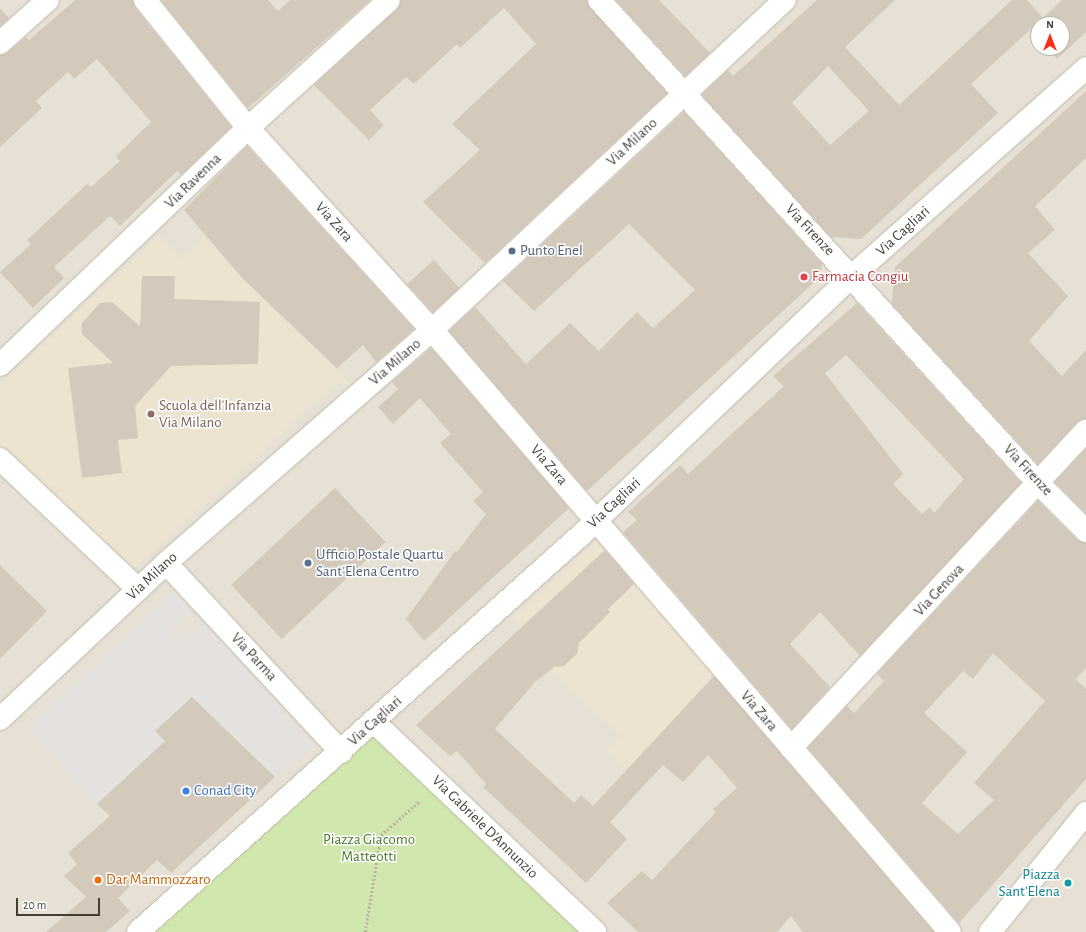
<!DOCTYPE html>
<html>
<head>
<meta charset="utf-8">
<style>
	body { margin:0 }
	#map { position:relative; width:1086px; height:932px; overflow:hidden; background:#f3eee6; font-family:"Alegreya Sans",sans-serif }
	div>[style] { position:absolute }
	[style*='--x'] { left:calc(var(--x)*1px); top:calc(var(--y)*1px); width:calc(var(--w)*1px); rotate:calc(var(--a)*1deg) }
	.residential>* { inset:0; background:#e7e0d4 }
	.education>* { inset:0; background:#ece3d0 }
	.green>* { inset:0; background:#d0e7ae }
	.parking>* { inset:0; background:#e4e1de }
	.building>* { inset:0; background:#d4cabb; transform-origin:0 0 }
	.path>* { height:2.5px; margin-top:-1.25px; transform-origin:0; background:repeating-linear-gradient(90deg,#c0b19a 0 2px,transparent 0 4px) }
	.roads { filter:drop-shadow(0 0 1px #c1b9ab) drop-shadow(0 0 1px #c1b9ab) }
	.minor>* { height:22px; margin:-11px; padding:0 11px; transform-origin:11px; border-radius:11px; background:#fff }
	.tertiary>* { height:22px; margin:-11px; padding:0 11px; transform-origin:11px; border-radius:11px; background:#fff }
	.dots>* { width:11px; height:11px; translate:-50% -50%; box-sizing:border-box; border:2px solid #fff; border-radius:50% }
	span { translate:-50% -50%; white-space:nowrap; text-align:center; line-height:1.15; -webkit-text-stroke:3px #fff; paint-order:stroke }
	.street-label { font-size:15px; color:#453e35 }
	.service-label { font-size:15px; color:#4e5e75 }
	.left { translate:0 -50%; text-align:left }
	.health-label { font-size:15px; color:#be3a42 }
	.education-label { font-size:15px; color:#785e54 }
	.shop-label { font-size:15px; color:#366cbe }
	.park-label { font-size:15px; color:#497728 }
	.culture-label { font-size:15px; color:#0d838f }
	.right { translate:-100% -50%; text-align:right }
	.food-label { font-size:15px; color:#c56008 }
	.north { position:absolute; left:1030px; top:16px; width:40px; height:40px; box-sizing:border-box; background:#fff; border:1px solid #b5b2ae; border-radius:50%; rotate:0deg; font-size:11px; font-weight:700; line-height:16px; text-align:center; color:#453e35 }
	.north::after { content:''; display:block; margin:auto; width:14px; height:18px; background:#fa3016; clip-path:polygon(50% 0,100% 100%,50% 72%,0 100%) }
	.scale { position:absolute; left:16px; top:898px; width:84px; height:18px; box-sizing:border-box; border:2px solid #453e35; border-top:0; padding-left:5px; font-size:12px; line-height:14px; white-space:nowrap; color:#453e35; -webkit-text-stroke:3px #fff; paint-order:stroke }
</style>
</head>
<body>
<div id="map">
	<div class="residential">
		<div style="clip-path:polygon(evenodd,0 0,1086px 0,1086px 932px,0 932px,0 0,1038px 24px,1062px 24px,1062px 48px,1038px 48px,1038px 24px)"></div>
	</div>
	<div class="education">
		<div style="clip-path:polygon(159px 235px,183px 259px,205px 237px,273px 309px,351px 384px,335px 384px,132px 571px,0 443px,0 385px)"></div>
		<div style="clip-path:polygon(598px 539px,715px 675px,628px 769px,607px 750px,620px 736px,548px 667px,513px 618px)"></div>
	</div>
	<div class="green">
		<div style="clip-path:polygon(373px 731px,582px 932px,151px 932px)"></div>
	</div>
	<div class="parking">
		<div style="clip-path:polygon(174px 592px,191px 611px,169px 630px,180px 640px,208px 621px,312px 746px,275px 777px,192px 697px,155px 731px,165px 741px,97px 804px,28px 729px)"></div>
	</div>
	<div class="building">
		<div style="clip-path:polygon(75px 0,133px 0,135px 8px,231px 127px,181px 175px,177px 171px,120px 226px,110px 216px,54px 267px,64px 278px,33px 308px,0 272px,31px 244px,27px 240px,87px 184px,91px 187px,120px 161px,116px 156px,151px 122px,97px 59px,74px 79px,68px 72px,36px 101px,42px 108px,0 147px,0 55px,8px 52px,26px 37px,29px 40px)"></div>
		<div style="clip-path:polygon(161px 0,268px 0,278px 11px,290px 0,370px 0,248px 108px)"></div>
		<div style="clip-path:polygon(401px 0,587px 0,590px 8px,667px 93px,485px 263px,423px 202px,480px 150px,452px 124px,536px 44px,504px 8px,460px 48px,457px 44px,414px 84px,406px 77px,370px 110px,384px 125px,369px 140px,314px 85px,397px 9px)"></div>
		<div style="clip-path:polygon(616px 0,659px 0,710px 53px,685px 76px)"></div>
		<div style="clip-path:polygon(evenodd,817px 0,895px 0,845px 47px,899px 105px,1012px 0,1027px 0,1043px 18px,1062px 0,1086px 0,1086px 32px,1057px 59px,1048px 48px,1062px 48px,1062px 24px,1038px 24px,1038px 36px,1032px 28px,971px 84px,998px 113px,861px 239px,831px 237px,702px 95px,728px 70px,733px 76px,817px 0,828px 66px,869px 111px,830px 145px,792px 103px,828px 66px)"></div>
		<div style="clip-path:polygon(0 8px,9px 18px,0 26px)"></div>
		<div style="clip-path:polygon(1086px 91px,1086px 158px,1035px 206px,1055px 230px,1028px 253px,1068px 296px,1029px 341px,1062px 376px,1086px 350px,1086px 419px,1077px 422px,1038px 464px,892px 304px,895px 267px)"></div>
		<div style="clip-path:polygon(684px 112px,822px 264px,819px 278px,587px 491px,449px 331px,475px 307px,526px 364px,570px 323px,599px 351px,637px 312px,653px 328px,695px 290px,629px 224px,534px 311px,503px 281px)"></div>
		<div style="clip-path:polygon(247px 146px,414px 329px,376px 362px,363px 345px,337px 368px,243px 279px,184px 210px)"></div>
		<div style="left:434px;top:260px;width:38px;height:36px;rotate:48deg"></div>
		<div style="clip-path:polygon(142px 276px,175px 276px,174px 299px,260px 302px,258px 364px,171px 366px,135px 406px,138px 438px,118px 440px,122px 473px,82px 478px,68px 368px,113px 363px,82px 334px,82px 323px,100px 303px,112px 302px,140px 326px)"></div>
		<div style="clip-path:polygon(evenodd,857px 303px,1021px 483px,860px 656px,820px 612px,790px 644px,830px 687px,792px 729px,623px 532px,637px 520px,628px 512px,680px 465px,688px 474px,784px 386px,773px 376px,857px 303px,846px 355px,964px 479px,934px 513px,930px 507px,922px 514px,893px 484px,903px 474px,825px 373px,846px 355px)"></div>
		<div style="clip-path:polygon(431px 348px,569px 508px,424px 641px,406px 619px,455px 551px,457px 552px,486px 514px,473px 501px,483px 492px,440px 443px,451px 434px,420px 398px,393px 424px,378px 407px,398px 389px,392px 382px)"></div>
		<div style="clip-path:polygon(1086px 449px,1086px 513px,1055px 482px)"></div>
		<div style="left:335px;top:488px;width:74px;height:142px;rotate:47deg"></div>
		<div style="clip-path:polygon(evenodd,1038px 501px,1077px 540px,1086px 543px,1086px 668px,1076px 679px,1086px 689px,1086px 779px,959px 923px,808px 748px,847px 706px,854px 713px,884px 681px,877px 674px,1038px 501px,993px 653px,1045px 701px,974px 783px,994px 800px,958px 834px,922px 803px,967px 752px,924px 713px,963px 671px,973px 679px,993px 653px)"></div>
		<div style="clip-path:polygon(605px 550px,634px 584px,608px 609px,610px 612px,579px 643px,577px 654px,564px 666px,554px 667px,534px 683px,495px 729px,574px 803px,581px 795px,593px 806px,714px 676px,934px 932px,803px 932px,791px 916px,777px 932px,638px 932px,607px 903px,642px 871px,652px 880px,716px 812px,713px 809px,737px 788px,708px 755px,683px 782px,663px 765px,610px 822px,627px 839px,586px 883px,483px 787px,486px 784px,457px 751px,450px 756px,416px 725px)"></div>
		<div style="clip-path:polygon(0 565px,47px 611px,0 659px)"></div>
		<div style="clip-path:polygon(192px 697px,275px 777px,171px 873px,157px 860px,118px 898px,130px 911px,106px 932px,46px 932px,86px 897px,64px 876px,77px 864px,68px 853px,110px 816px,97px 804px,165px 741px,155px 731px)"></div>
	</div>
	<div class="path">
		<div style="--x:365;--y:932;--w:98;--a:-80.6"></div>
		<div style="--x:381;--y:835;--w:52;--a:-41.1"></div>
	</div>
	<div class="roads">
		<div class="minor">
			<div style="--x:145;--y:0;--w:164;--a:51.2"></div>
			<div style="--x:248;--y:128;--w:273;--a:47.7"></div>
			<div style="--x:432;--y:330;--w:794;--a:49.29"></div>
			<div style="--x:599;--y:0;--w:653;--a:47.73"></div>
			<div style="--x:1038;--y:483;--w:68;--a:45"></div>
			<div style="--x:0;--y:43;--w:64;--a:-41.9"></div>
			<div style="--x:0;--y:365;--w:343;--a:-43.7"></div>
			<div style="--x:248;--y:128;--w:190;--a:-42.2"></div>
			<div style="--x:0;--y:459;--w:190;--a:43.3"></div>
			<div style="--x:166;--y:563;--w:258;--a:47.2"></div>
			<div style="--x:0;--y:719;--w:228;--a:-43.2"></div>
			<div style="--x:166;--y:563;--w:354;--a:-41.2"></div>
			<div style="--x:432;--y:330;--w:483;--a:-43.1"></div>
			<div style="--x:374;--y:722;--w:305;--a:43.5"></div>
			<div style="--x:791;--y:748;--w:433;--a:-47.1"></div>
			<div style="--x:990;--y:932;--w:153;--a:-51.1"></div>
		</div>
		<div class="tertiary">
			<div style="--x:138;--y:932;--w:596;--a:-41.87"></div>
			<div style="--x:582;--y:534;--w:373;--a:-43.7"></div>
			<div style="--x:852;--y:276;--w:313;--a:-41.6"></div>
		</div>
	</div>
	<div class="dots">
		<div style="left:512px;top:251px;background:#5c6f8a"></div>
		<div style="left:804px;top:277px;background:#e0444e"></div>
		<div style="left:151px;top:414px;background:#8d6e63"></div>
		<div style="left:308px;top:563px;background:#5c6f8a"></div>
		<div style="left:186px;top:791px;background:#3f7fe0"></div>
		<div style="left:98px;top:880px;background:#e8710a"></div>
		<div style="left:1068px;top:883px;background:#0f9aa8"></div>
	</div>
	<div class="street-label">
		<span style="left:632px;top:142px;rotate:-43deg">Via Milano</span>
		<span style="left:193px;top:181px;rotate:-44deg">Via Ravenna</span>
		<span style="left:334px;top:222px;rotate:48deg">Via Zara</span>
		<span style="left:810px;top:230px;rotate:47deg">Via Firenze</span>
		<span style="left:903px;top:231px;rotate:-42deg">Via Cagliari</span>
		<span style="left:395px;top:362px;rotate:-41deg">Via Milano</span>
		<span style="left:549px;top:465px;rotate:49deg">Via Zara</span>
		<span style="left:1028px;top:470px;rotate:47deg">Via Firenze</span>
		<span style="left:614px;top:503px;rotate:-43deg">Via Cagliari</span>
		<span style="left:152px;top:576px;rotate:-43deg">Via Milano</span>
		<span style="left:939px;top:590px;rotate:-47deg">Via Genova</span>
		<span style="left:254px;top:657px;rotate:47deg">Via Parma</span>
		<span style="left:759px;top:711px;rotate:49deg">Via Zara</span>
		<span style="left:375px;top:721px;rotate:-42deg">Via Cagliari</span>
		<span style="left:485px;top:827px;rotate:44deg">Via Gabriele D'Annunzio</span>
	</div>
	<div class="service-label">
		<span class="left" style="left:520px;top:251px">Punto Enel</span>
		<span class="left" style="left:316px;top:563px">Ufficio Postale Quartu<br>Sant'Elena Centro</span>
	</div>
	<div class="health-label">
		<span class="left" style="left:812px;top:277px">Farmacia Congiu</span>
	</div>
	<div class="education-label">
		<span class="left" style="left:159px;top:414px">Scuola dell'Infanzia<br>Via Milano</span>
	</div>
	<div class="shop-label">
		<span class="left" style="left:194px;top:791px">Conad City</span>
	</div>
	<div class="park-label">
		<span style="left:369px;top:848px">Piazza Giacomo<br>Matteotti</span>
	</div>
	<div class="culture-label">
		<span class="right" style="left:1060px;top:883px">Piazza<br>Sant'Elena</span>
	</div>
	<div class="food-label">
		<span class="left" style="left:106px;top:880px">Dar Mammozzaro</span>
	</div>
	<div class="north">N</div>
	<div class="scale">20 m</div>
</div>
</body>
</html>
